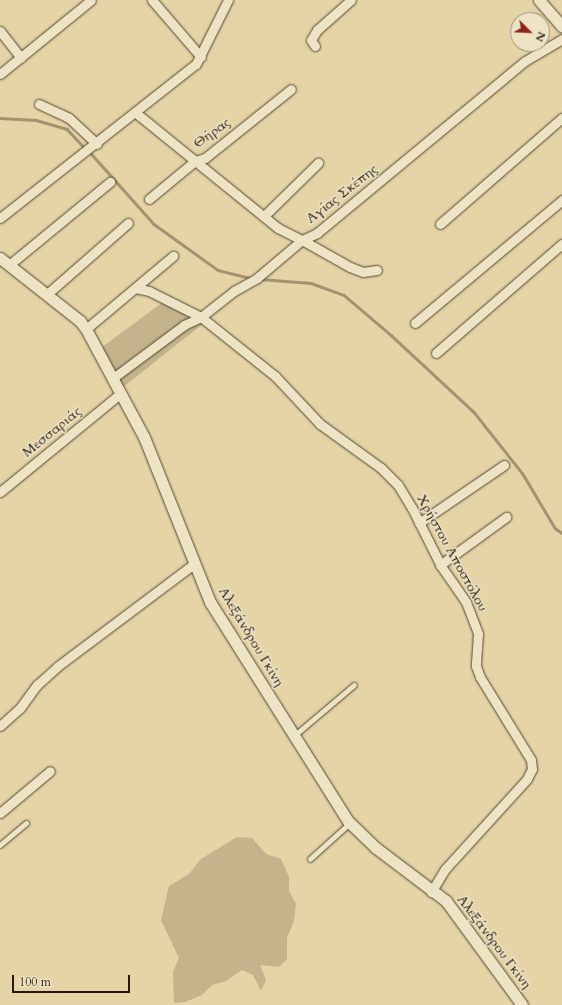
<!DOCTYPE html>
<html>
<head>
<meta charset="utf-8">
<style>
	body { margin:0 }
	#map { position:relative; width:562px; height:1005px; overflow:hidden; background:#e4d4a6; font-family:Cardo,serif }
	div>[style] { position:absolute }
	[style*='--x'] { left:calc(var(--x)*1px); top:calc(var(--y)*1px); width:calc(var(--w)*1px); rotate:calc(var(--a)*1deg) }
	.green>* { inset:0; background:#c3b48b }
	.stream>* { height:2.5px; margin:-1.25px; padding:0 1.25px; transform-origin:1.25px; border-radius:1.25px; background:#a29471 }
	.roads { filter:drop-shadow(0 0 1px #534730) drop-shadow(0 0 1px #534730) }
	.service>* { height:4.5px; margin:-2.25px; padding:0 2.25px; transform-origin:2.25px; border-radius:2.25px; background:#ede3c5 }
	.minor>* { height:9px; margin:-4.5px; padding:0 4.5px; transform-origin:4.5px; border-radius:4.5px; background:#ede3c5 }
	.tertiary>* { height:11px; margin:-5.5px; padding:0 5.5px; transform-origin:5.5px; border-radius:5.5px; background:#ede3c5 }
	span { translate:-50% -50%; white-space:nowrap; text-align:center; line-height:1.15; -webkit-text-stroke:3px #ede3c5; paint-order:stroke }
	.street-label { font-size:14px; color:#231809 }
	.north { position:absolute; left:510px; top:12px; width:40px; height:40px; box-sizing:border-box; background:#ede3c5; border:1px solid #9c927a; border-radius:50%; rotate:114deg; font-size:11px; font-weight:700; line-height:16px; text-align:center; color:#231809 }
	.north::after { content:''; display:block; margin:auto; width:14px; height:18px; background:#8f2418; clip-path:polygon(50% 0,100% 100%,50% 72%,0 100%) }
	.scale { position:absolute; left:12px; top:975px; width:118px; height:18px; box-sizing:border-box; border:2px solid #231809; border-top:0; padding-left:5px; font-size:12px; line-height:14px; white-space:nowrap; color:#231809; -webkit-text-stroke:3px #ede3c5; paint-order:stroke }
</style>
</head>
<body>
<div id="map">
	<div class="green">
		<div style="clip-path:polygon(163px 302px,204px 323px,122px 388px,101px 348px)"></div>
		<div style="clip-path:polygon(237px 837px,252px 838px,266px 854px,281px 859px,289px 877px,289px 891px,296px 904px,294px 921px,287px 938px,287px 959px,279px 967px,260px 965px,266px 980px,261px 991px,253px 975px,242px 970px,226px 981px,212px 985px,202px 995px,185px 1002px,174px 1003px,173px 972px,179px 958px,161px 920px,169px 886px,189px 874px,201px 859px)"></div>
	</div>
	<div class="stream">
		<div style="--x:0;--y:118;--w:36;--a:3"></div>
		<div style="--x:36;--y:120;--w:32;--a:16"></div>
		<div style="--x:67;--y:129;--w:26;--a:47"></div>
		<div style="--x:89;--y:151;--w:98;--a:48.3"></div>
		<div style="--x:154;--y:224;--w:79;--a:35.7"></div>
		<div style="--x:218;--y:270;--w:34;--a:14"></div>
		<div style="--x:260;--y:279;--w:51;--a:4.5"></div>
		<div style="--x:311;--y:283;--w:35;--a:20"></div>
		<div style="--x:344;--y:295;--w:62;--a:40.4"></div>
		<div style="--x:391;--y:335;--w:113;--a:42.9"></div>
		<div style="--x:474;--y:412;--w:79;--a:51.7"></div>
		<div style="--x:523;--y:474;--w:63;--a:59.3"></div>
		<div style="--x:555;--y:528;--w:9;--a:36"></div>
	</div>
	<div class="roads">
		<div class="service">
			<div style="--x:295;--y:735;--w:77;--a:-40.3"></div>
			<div style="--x:0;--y:845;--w:34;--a:-40"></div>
			<div style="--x:310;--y:859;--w:54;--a:-42"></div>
		</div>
		<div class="minor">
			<div style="--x:152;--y:0;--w:75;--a:49.3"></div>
			<div style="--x:0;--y:31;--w:34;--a:52"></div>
			<div style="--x:315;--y:46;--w:7;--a:-124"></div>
			<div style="--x:311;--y:40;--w:12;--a:-59"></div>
			<div style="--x:317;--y:30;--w:45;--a:-41.4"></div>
			<div style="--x:0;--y:74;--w:117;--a:-39.1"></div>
			<div style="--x:39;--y:104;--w:33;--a:25"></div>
			<div style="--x:69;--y:118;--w:38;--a:43"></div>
			<div style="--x:136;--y:113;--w:183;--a:39"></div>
			<div style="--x:278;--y:228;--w:27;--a:27"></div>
			<div style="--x:302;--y:240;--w:17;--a:-25"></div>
			<div style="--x:317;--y:233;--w:270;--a:-39.6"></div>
			<div style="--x:525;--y:61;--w:43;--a:-30.7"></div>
			<div style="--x:149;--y:199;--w:60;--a:-39.6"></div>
			<div style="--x:195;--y:161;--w:10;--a:-17"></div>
			<div style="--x:205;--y:158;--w:110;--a:-38.7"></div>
			<div style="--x:264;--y:216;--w:76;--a:-44.5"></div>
			<div style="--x:0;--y:218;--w:249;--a:-38.2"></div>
			<div style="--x:196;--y:64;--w:72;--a:-63.4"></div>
			<div style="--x:440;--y:224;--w:162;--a:-41"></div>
			<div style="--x:9;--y:265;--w:131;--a:-39.4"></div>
			<div style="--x:135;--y:288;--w:14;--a:12"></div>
			<div style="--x:149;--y:291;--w:58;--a:26.6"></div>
			<div style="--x:201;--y:317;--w:95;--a:38.6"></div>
			<div style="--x:275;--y:376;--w:66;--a:46.8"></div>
			<div style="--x:320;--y:424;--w:75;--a:35.8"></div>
			<div style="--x:381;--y:468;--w:24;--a:45"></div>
			<div style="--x:398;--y:485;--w:27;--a:59"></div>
			<div style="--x:412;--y:508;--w:65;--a:63.4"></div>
			<div style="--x:441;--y:566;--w:44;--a:55.2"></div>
			<div style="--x:466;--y:602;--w:34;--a:69"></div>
			<div style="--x:478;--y:634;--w:32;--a:94"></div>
			<div style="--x:476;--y:666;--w:12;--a:70"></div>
			<div style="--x:480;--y:677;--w:97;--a:58.4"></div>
			<div style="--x:531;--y:760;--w:9;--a:84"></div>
			<div style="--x:532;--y:769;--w:11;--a:117"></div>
			<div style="--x:527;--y:779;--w:122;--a:132.3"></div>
			<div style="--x:445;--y:869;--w:27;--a:121"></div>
			<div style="--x:46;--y:295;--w:109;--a:-41.3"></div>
			<div style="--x:415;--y:323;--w:192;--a:-39.9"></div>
			<div style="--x:86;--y:329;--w:114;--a:-40"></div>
			<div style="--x:436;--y:353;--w:167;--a:-40.9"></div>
			<div style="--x:113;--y:378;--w:89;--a:-36.7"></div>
			<div style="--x:184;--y:325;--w:19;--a:-25"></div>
			<div style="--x:201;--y:317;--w:42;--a:-38.2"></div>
			<div style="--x:234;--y:291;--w:26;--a:-29"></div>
			<div style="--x:257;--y:278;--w:59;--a:-40.2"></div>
			<div style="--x:302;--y:240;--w:55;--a:29.4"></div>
			<div style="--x:350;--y:267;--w:14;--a:21"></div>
			<div style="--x:363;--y:272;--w:14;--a:-8"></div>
			<div style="--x:0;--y:492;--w:156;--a:-39.3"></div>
			<div style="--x:419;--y:523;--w:103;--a:-34.3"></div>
			<div style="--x:440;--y:565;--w:82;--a:-36"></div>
			<div style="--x:0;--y:726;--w:27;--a:-42"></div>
			<div style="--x:20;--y:708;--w:29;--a:-54"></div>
			<div style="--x:37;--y:685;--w:28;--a:-42"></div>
			<div style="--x:58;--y:666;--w:170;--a:-36.9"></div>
			<div style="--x:0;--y:813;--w:65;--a:-40"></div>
		</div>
		<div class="tertiary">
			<div style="--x:539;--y:0;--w:35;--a:49"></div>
			<div style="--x:0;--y:258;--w:102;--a:38.2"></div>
			<div style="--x:80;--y:321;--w:10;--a:53"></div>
			<div style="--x:86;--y:329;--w:123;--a:61.8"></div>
			<div style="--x:144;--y:437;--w:178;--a:68.2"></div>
			<div style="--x:210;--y:602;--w:259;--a:57.8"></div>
			<div style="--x:348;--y:821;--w:39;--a:44"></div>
			<div style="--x:376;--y:848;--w:88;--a:37.1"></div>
			<div style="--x:446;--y:901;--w:129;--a:53.8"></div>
		</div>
	</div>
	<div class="street-label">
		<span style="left:212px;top:133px;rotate:-36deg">Θήρας</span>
		<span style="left:342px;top:194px;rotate:-38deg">Αγίας Σκέπης</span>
		<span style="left:52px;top:432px;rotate:-39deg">Μεσσαριάς</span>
		<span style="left:452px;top:553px;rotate:61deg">Χρήστου Αποστόλου</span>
		<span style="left:251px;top:637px;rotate:59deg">Αλεξάνδρου Γκίνη</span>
		<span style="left:494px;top:942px;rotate:53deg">Αλεξάνδρου Γκίνη</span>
	</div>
	<div class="north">N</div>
	<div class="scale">100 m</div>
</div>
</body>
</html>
